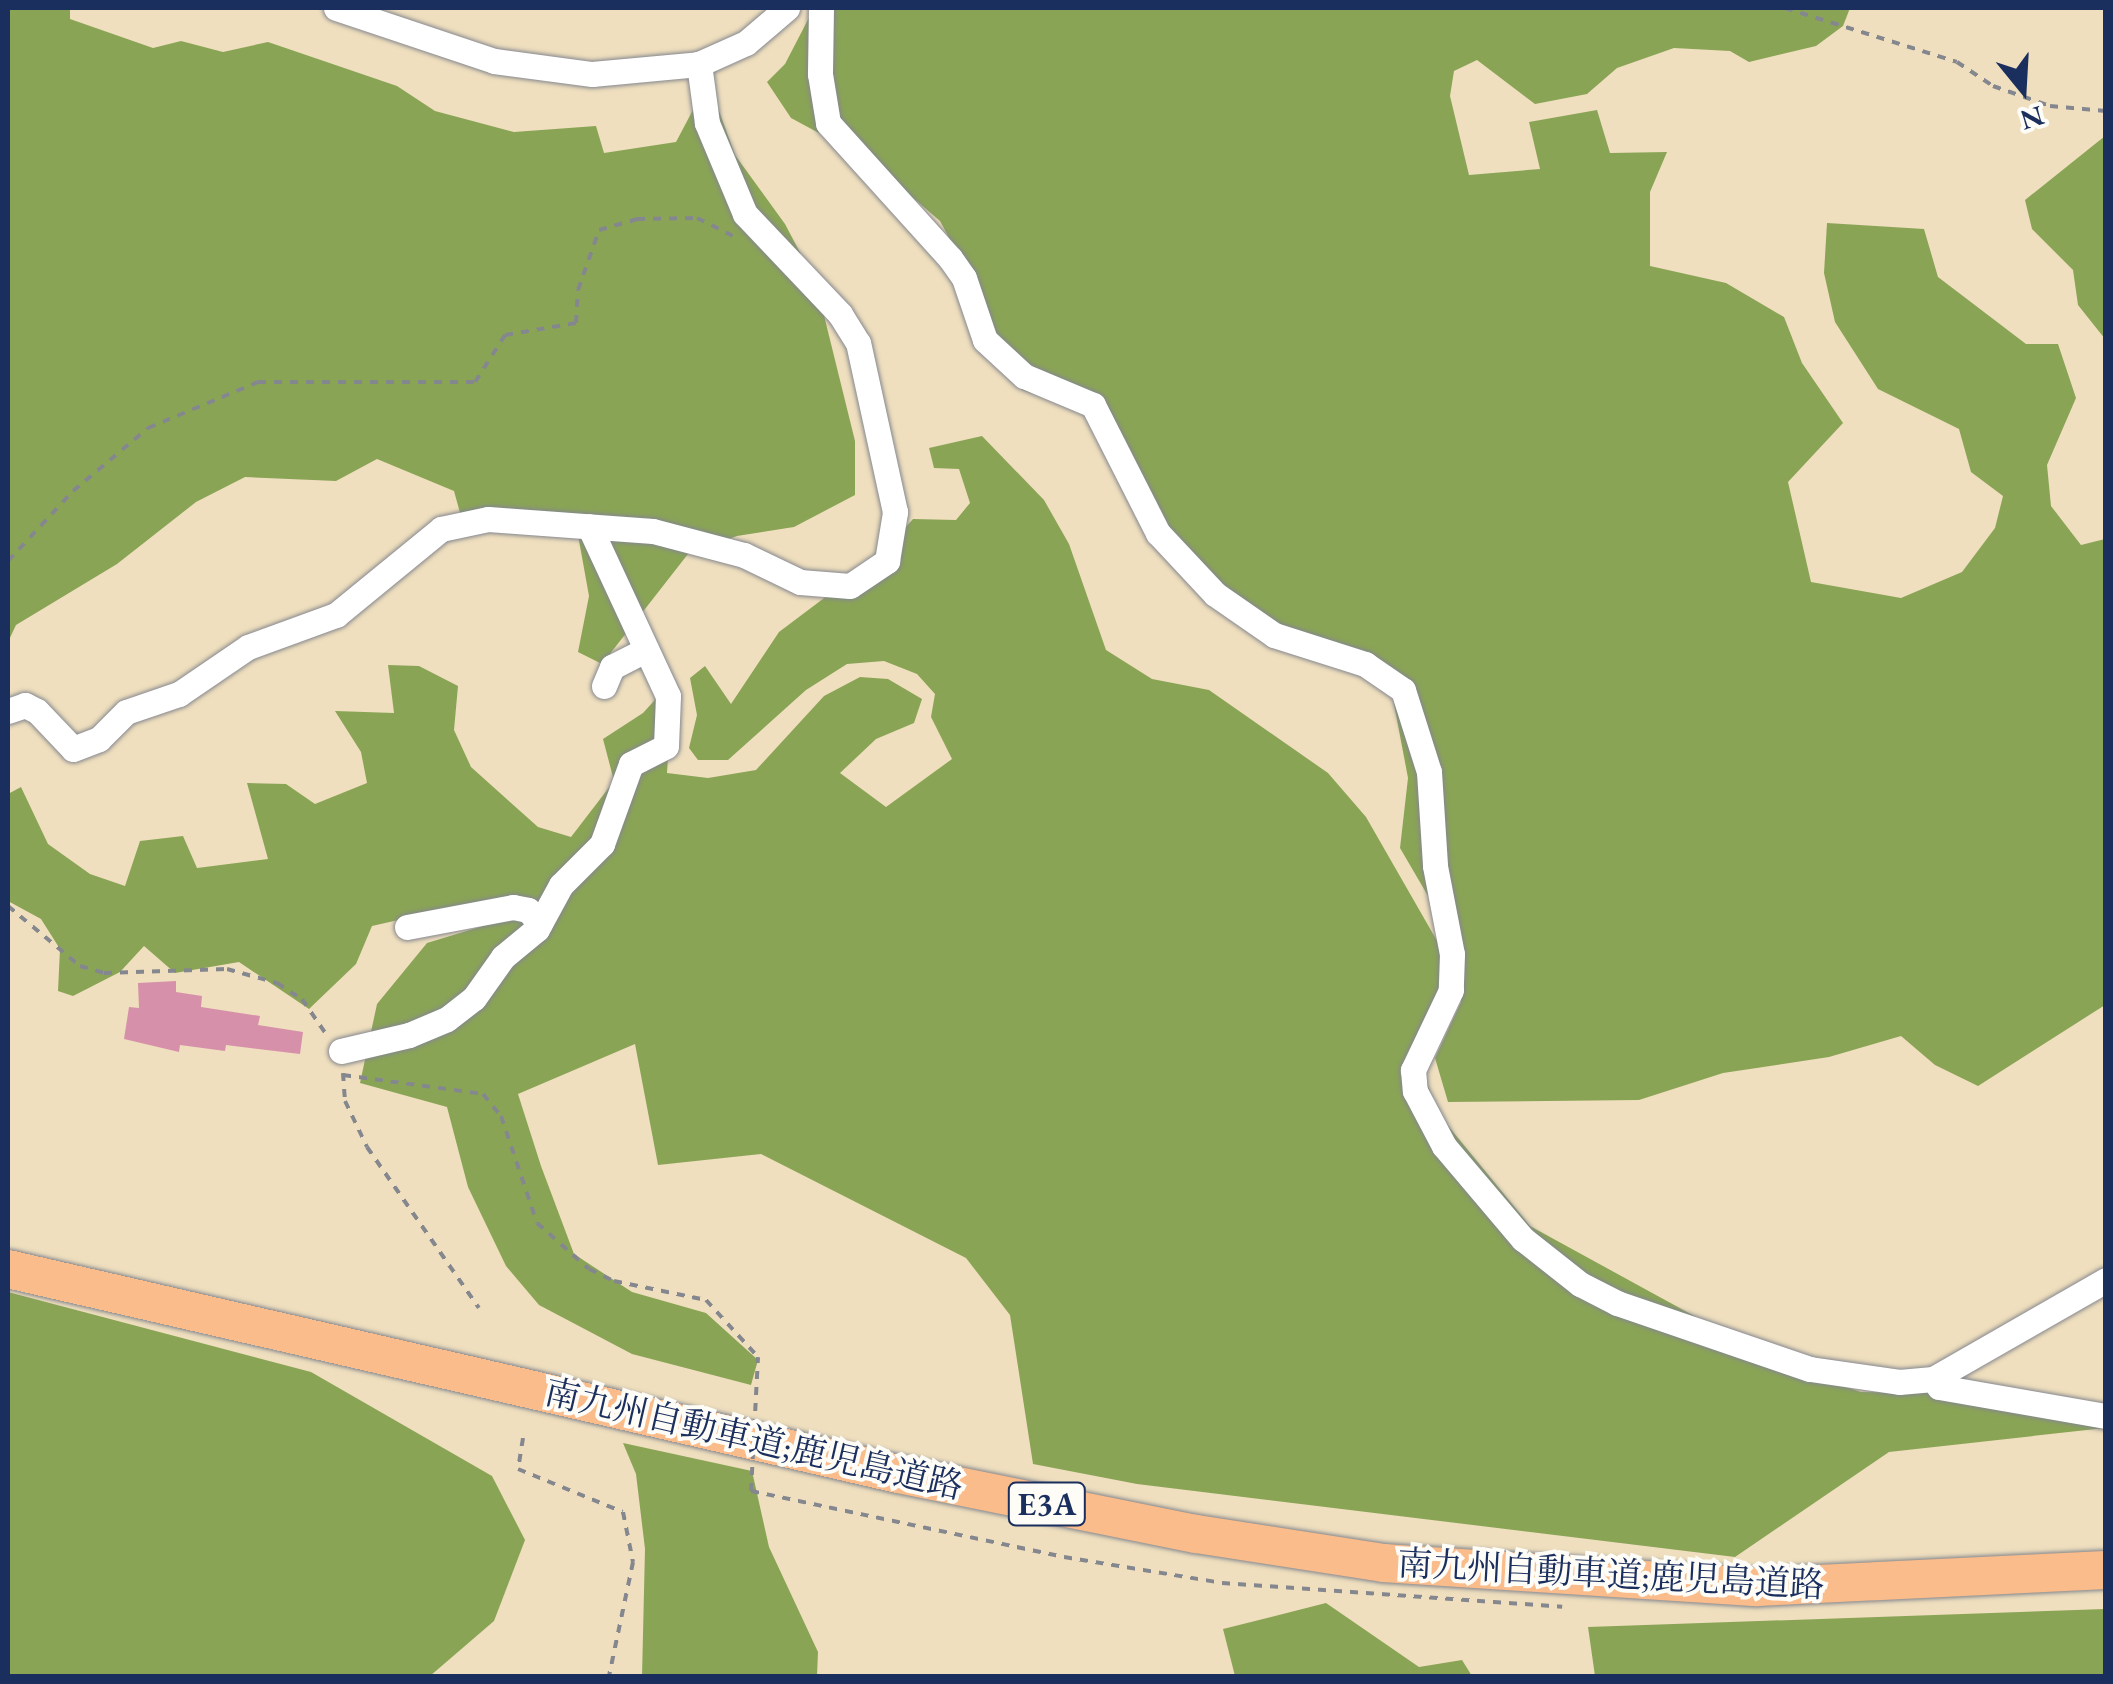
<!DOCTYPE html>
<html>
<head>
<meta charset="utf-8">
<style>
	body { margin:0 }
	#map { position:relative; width:2113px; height:1684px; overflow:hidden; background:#efdfbe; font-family:"EB Garamond","Noto Serif JP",serif }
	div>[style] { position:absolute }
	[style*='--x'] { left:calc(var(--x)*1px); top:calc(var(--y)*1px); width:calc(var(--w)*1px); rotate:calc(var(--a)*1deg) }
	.forest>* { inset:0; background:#8aa456 }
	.building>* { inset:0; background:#d690a9 }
	.path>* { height:4px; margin-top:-2px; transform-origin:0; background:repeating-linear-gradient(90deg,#85878e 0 8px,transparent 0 16px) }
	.roads { filter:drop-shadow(0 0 2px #85878e) drop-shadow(0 0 2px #85878e) }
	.minor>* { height:25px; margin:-12.5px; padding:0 12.5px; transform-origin:12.5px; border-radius:12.5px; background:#fff }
	.highway>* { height:38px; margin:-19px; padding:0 19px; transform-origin:19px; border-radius:19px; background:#fabc8b }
	.path-bridge>* { height:4px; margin-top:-2px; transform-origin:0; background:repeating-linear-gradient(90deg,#85878e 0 8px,transparent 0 16px) }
	span { translate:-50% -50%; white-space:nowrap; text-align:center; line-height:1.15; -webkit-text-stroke:8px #fdfcf7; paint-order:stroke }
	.shield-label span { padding:2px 8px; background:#fdfcf7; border:2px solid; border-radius:8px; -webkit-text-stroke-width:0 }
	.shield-label { font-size:32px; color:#1b2f5e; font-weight:700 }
	.street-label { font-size:35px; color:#1b2f5e }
	.frame { position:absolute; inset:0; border:10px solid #1b2f5e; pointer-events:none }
	.north { position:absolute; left:1973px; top:40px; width:100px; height:100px; -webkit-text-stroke:8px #fdfcf7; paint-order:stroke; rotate:162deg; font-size:28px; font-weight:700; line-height:40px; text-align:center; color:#1b2f5e }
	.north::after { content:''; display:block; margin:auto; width:35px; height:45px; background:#1b2f5e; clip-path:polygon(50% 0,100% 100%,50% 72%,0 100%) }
</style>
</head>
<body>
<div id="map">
	<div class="forest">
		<div style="clip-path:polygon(8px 8px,70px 8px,70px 19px,153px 48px,181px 41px,223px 52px,268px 42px,397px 86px,435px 111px,514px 132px,596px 126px,604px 153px,676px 142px,704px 89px,718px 108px,735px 155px,785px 224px,816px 283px,855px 441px,855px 495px,794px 527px,737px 536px,688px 554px,602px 664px,578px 652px,589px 596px,578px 535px,465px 531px,454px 491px,377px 459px,336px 481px,245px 477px,196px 502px,117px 564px,16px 625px,8px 642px)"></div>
		<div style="clip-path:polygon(814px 8px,1850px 8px,1843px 26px,1816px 46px,1749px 62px,1730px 51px,1674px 48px,1617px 68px,1587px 94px,1535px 104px,1477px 60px,1454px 71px,1450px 96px,1469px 175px,1540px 169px,1529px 122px,1597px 110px,1610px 153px,1667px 152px,1650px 192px,1650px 266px,1726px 283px,1784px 317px,1802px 363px,1843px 423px,1788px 482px,1811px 582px,1901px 598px,1962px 572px,1995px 528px,2003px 496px,1971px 472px,1959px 429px,1878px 389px,1835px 322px,1824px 273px,1827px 223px,1924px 229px,1938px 277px,2026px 344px,2058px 344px,2076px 398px,2047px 465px,2051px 506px,2081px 545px,2105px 539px,2105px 1005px,1978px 1086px,1935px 1065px,1901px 1036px,1829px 1057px,1723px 1073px,1639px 1100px,1448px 1102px,1435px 1058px,1461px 1002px,1459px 949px,1400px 848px,1408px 778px,1390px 683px,1294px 640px,1203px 582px,1121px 453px,1078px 409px,1022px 390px,996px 351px,968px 273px,940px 221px,869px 160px,791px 118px,767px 82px,785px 64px)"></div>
		<div style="clip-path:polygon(2105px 136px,2105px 339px,2078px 305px,2073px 270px,2032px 229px,2025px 200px)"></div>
		<div style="clip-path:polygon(982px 436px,1044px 500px,1069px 544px,1106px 650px,1152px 679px,1209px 690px,1328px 773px,1366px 817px,1444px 953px,1446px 999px,1421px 1052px,1428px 1086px,1440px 1116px,1530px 1226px,1791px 1369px,1861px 1392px,1987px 1394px,2105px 1428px,1889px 1452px,1735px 1557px,1137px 1484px,1033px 1464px,1010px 1315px,966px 1258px,761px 1154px,658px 1165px,635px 1044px,518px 1094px,541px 1166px,574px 1254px,632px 1292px,706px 1313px,758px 1360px,751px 1385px,632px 1354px,539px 1305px,506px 1266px,468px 1187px,447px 1107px,360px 1083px,377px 1004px,427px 943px,519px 915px,429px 913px,372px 926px,356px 964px,309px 1009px,239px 962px,175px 973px,144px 946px,120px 972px,73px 996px,58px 991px,60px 949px,41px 919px,8px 901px,8px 794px,21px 787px,48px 844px,90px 874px,125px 886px,140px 841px,183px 836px,197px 868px,268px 859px,247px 783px,286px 784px,315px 804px,367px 783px,361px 752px,335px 711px,394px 713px,388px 665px,419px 666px,458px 686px,454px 730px,471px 767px,538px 827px,571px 837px,614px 781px,603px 739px,643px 713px,673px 680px,667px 773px,708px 778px,756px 770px,824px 696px,860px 677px,888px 679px,922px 699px,914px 723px,876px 739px,840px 773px,886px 807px,952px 759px,931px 717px,935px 694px,917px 674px,884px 661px,847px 664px,806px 690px,728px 760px,698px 760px,689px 748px,697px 715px,690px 678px,705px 666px,731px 704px,779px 632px,880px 556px,913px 519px,956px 520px,970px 503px,959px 469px,934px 468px,929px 448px)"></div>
		<div style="clip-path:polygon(8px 1292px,311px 1372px,492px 1476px,525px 1540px,494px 1621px,430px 1676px,8px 1676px)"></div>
		<div style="clip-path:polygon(623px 1443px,752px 1471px,769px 1547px,818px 1652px,817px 1676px,642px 1676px,645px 1549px,636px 1474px)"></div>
		<div style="clip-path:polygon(1326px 1603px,1419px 1667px,1462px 1660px,1472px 1676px,1235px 1676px,1223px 1629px)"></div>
		<div style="clip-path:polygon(2105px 1609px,2105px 1676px,1595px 1676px,1588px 1627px)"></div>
	</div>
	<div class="building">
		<div style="clip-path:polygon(176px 981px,176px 992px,202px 996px,201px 1007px,260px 1016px,258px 1025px,303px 1032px,300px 1054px,226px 1045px,225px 1051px,180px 1045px,179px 1052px,124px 1039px,129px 1007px,139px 1008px,138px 983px)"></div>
	</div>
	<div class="path">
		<div style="--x:1785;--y:8;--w:180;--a:17.4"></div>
		<div style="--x:1957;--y:62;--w:43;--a:33.7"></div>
		<div style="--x:1993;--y:86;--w:60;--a:19.3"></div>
		<div style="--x:2050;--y:106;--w:56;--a:5.1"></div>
		<div style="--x:8;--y:561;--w:96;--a:-47.1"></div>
		<div style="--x:73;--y:491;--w:98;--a:-40"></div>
		<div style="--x:148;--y:428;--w:119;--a:-22.7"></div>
		<div style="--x:258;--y:382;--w:217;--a:0"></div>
		<div style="--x:475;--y:382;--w:56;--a:-57.4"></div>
		<div style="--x:505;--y:335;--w:72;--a:-9.6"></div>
		<div style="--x:576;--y:323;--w:33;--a:-87"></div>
		<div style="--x:578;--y:290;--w:64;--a:-70.7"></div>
		<div style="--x:599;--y:230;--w:40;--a:-16"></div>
		<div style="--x:637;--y:219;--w:60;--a:-1"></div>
		<div style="--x:697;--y:218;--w:42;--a:26.6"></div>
		<div style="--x:8;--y:906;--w:94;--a:39.8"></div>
		<div style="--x:80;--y:966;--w:25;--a:16"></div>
		<div style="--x:104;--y:973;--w:123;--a:-1.9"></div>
		<div style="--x:227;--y:969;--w:52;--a:15.6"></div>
		<div style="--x:277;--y:983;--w:30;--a:33"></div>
		<div style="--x:302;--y:999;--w:42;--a:55.6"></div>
		<div style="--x:343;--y:1073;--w:28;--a:86"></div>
		<div style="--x:345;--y:1101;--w:51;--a:64.4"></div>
		<div style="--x:367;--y:1147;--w:196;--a:55.2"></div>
		<div style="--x:343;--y:1075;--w:141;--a:7.7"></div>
		<div style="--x:483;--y:1094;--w:28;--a:51"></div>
		<div style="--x:501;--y:1116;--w:113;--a:71.4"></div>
		<div style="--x:537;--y:1223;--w:69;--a:41.5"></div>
		<div style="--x:589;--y:1269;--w:28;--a:26"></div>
		<div style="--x:614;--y:1281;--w:94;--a:11.7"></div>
		<div style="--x:706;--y:1300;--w:77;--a:47.6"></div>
		<div style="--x:523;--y:1438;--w:31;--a:99"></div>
		<div style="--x:518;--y:1469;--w:113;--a:22.3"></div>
		<div style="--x:623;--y:1512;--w:51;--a:78.7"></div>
		<div style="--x:633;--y:1562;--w:116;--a:101.9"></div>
		<div style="--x:751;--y:1491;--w:320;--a:11.9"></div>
		<div style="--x:1064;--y:1557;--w:160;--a:9.3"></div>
		<div style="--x:1222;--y:1583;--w:341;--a:4"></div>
	</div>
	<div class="roads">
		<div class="minor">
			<div style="--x:336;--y:8;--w:167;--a:18.5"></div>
			<div style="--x:494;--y:61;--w:99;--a:7.6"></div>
			<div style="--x:592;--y:74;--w:107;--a:-5.3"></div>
			<div style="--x:699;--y:64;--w:51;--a:-24.1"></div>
			<div style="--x:746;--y:43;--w:54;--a:-40.5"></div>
			<div style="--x:821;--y:8;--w:66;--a:90.9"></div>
			<div style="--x:820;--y:74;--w:50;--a:80.7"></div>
			<div style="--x:828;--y:123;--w:182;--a:47.9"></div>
			<div style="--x:950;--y:258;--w:24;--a:55"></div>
			<div style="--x:964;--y:278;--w:65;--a:71.3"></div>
			<div style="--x:985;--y:340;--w:53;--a:42.7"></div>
			<div style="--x:1024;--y:376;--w:75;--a:22.8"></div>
			<div style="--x:1093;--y:405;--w:144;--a:63.1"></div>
			<div style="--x:1158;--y:533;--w:83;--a:46.9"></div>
			<div style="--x:1215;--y:594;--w:72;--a:34.8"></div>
			<div style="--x:1274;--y:635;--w:96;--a:17.7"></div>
			<div style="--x:1365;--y:664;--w:46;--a:34.4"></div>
			<div style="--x:1403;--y:690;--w:86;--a:72.4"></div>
			<div style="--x:1429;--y:772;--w:94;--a:86.3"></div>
			<div style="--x:1435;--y:866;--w:90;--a:79.1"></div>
			<div style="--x:1452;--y:954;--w:36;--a:92"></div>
			<div style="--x:1451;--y:990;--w:89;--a:115.4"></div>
			<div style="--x:1413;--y:1070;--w:21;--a:85"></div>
			<div style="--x:1415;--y:1091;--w:62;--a:62.2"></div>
			<div style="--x:1444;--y:1146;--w:122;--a:49.7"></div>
			<div style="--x:1523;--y:1239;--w:73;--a:38.3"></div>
			<div style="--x:1580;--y:1284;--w:42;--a:27.2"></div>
			<div style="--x:1617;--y:1303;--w:204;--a:18.9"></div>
			<div style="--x:1810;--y:1369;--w:90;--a:8.3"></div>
			<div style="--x:1899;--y:1382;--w:34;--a:-5"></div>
			<div style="--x:1933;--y:1379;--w:199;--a:-29.8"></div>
			<div style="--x:604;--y:686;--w:21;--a:-67"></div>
			<div style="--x:612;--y:667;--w:37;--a:-27"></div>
			<div style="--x:8;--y:711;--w:18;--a:-19"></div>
			<div style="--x:25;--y:705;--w:13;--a:27"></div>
			<div style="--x:37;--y:711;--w:52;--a:46.5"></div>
			<div style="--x:73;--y:749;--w:28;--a:-21"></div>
			<div style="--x:99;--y:739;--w:38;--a:-45"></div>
			<div style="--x:126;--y:712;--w:56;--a:-18.8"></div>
			<div style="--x:179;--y:694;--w:83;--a:-34.3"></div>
			<div style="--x:248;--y:647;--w:94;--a:-20"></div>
			<div style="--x:336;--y:615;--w:136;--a:-39.3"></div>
			<div style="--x:441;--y:529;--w:48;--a:-12"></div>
			<div style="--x:488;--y:519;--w:165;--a:4.2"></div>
			<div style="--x:653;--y:531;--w:94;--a:14.8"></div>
			<div style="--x:744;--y:555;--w:62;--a:25.7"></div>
			<div style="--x:800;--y:582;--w:50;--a:4.6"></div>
			<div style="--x:850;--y:586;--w:45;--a:-34"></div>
			<div style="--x:887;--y:561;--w:50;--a:-80.7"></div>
			<div style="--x:895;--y:512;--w:173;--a:-102.3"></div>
			<div style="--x:858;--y:343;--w:34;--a:-122"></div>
			<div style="--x:840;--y:314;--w:138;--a:-133.5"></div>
			<div style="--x:745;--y:214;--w:99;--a:-112.7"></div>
			<div style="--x:707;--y:123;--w:60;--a:-97.7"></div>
			<div style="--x:407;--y:927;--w:108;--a:-10.7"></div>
			<div style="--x:513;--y:907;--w:15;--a:11"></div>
			<div style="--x:528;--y:910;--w:18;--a:49"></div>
			<div style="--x:341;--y:1051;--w:70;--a:-13.2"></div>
			<div style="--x:409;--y:1035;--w:41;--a:-22.8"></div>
			<div style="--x:447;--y:1019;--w:34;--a:-38"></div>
			<div style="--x:474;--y:998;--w:50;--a:-54.7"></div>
			<div style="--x:503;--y:957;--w:44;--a:-39.5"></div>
			<div style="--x:537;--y:929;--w:50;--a:-61.4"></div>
			<div style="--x:561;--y:885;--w:58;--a:-45"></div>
			<div style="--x:602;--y:844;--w:85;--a:-70.1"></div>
			<div style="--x:631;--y:764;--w:39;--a:-27"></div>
			<div style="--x:666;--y:746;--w:50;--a:-87.7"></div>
			<div style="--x:668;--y:696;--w:187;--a:-114.9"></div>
			<div style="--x:1933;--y:1379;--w:10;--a:53"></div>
			<div style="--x:1939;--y:1387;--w:169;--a:9.9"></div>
		</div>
		<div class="highway">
			<div style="--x:8;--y:1269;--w:913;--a:12.97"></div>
			<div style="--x:898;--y:1474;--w:304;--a:11.4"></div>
			<div style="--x:1196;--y:1534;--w:189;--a:8.8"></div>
			<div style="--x:1383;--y:1563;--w:375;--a:3.7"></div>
			<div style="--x:1757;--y:1587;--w:349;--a:-2.8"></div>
		</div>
	</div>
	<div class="path-bridge">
		<div style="--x:751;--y:1491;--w:134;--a:-87"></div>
	</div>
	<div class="shield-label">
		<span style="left:1047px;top:1504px">E3A</span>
	</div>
	<div class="street-label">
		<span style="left:754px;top:1439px;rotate:13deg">南九州自動車道;鹿児島道路</span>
		<span style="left:1611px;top:1574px;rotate:3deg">南九州自動車道;鹿児島道路</span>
	</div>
	<div class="frame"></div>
	<div class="north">N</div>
</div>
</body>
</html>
